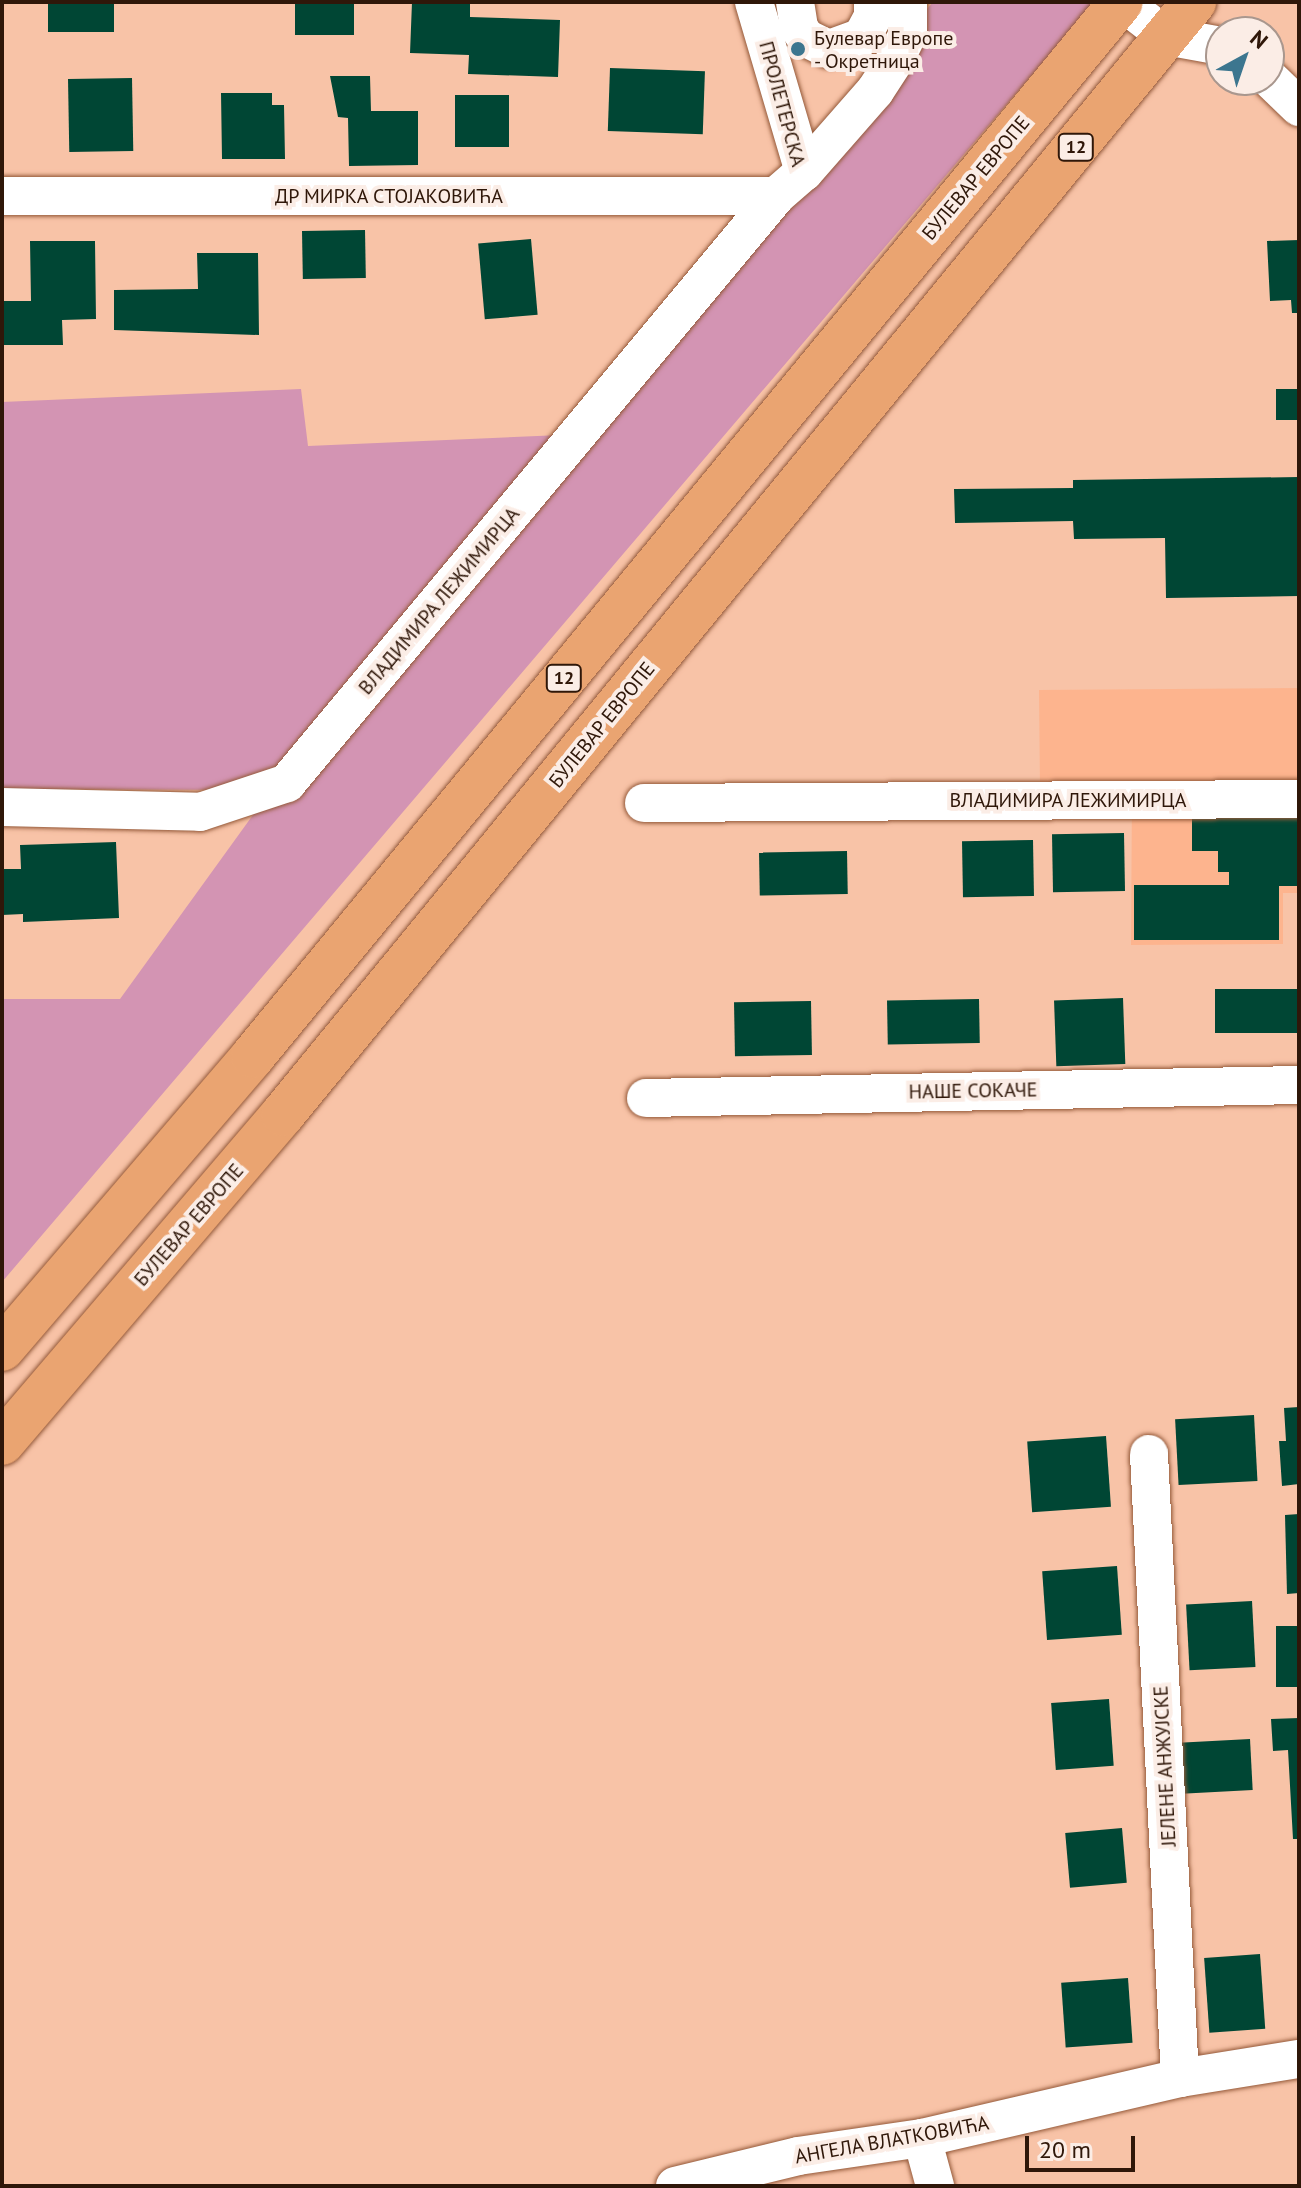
<!DOCTYPE html>
<html>
<head>
<meta charset="utf-8">
<style>
	body { margin:0 }
	#map { position:relative; width:1301px; height:2188px; overflow:hidden; background:#f8c3a7; font-family:"PT Sans",sans-serif }
	div>[style] { position:absolute }
	[style*='--x'] { left:calc(var(--x)*1px); top:calc(var(--y)*1px); width:calc(var(--w)*1px); rotate:calc(var(--a)*1deg) }
	.built>* { inset:0; background:#fdb48e }
	.green>* { inset:0; background:#d394b3 }
	.building>* { inset:0; background:#004634; transform-origin:0 0 }
	.roads { filter:drop-shadow(0 0 2px #945939) drop-shadow(0 0 2px #945939) }
	.street>* { height:38px; margin:-19px; padding:0 19px; transform-origin:19px; border-radius:19px; background:#fff }
	.primary>* { height:44px; margin:-22px; padding:0 22px; transform-origin:22px; border-radius:22px; background:#eaa471 }
	.dots>* { width:22px; height:22px; translate:-50% -50%; box-sizing:border-box; border:4px solid #fbede6; border-radius:50% }
	span { translate:-50% -50%; white-space:nowrap; text-align:center; line-height:1.15; -webkit-text-stroke:8px #fbede6; paint-order:stroke }
	.shield-label span { padding:2px 6px; background:#fbede6; border:2px solid; border-radius:6px; -webkit-text-stroke-width:0 }
	.shield-label { font-size:18px; color:#2f1709; font-weight:700 }
	.poi-label { font-size:20px; color:#2f1709 }
	.left { translate:0 -50%; text-align:left }
	.street-label { font-size:20px; color:#2f1709 }
	.frame { position:absolute; inset:0; border:4px solid #2f1709; pointer-events:none }
	.north { position:absolute; left:1205px; top:16px; width:80px; height:80px; box-sizing:border-box; background:#fbede6; border:2px solid #a9978e; border-radius:50%; rotate:40deg; font-size:22px; font-weight:700; line-height:32px; text-align:center; color:#2f1709 }
	.north::after { content:''; display:block; margin:auto; width:28px; height:36px; background:#3c768f; clip-path:polygon(50% 0,100% 100%,50% 72%,0 100%) }
	.scale { position:absolute; left:1025px; top:2136px; width:110px; height:36px; box-sizing:border-box; border:4px solid #2f1709; border-top:0; padding-left:10px; font-size:24px; line-height:28px; white-space:nowrap; color:#2f1709; -webkit-text-stroke:6px #fbede6; paint-order:stroke }
</style>
</head>
<body>
<div id="map">
	<div class="built">
		<div style="clip-path:polygon(1299px 688px,1299px 893px,1283px 893px,1283px 944px,1131px 945px,1132px 787px,1040px 787px,1039px 690px)"></div>
	</div>
	<div class="green">
		<div style="clip-path:polygon(933px 2px,1094px 2px,2px 1282px,2px 999px,120px 999px,271px 790px,2px 789px,2px 402px,301px 389px,308px 446px,561px 435px)"></div>
	</div>
	<div class="building">
		<div style="left:48px;top:2px;width:66px;height:30px"></div>
		<div style="left:295px;top:2px;width:59px;height:33px"></div>
		<div style="clip-path:polygon(412px 2px,470px 2px,470px 17px,560px 20px,558px 77px,468px 74px,469px 55px,410px 53px)"></div>
		<div style="left:610px;top:68px;width:95px;height:63px;rotate:2deg"></div>
		<div style="clip-path:polygon(330px 76px,370px 76px,371px 111px,418px 111px,418px 165px,349px 166px,348px 118px,338px 117px)"></div>
		<div style="left:132px;top:78px;width:73px;height:64px;rotate:89deg"></div>
		<div style="clip-path:polygon(221px 93px,272px 93px,272px 105px,284px 105px,285px 159px,222px 159px)"></div>
		<div style="left:509px;top:95px;width:52px;height:54px;rotate:90deg"></div>
		<div style="left:365px;top:230px;width:48px;height:63px;rotate:89deg"></div>
		<div style="left:531px;top:239px;width:76px;height:53px;rotate:85deg"></div>
		<div style="clip-path:polygon(1299px 240px,1299px 313px,1292px 313px,1291px 300px,1270px 301px,1267px 241px)"></div>
		<div style="clip-path:polygon(30px 241px,95px 241px,96px 319px,62px 320px,63px 345px,2px 345px,2px 301px,31px 301px)"></div>
		<div style="clip-path:polygon(197px 253px,258px 253px,259px 335px,114px 330px,114px 290px,198px 289px)"></div>
		<div style="left:1299px;top:389px;width:31px;height:23px;rotate:90deg"></div>
		<div style="clip-path:polygon(1299px 477px,1299px 596px,1166px 598px,1165px 538px,1074px 539px,1073px 521px,955px 523px,954px 489px,1073px 488px,1073px 480px)"></div>
		<div style="clip-path:polygon(1192px 807px,1297px 816px,1299px 886px,1279px 886px,1279px 940px,1134px 940px,1134px 885px,1229px 885px,1229px 872px,1218px 872px,1218px 851px,1192px 851px)"></div>
		<div style="left:1124px;top:833px;width:58px;height:72px;rotate:89deg"></div>
		<div style="left:1033px;top:840px;width:56px;height:71px;rotate:89deg"></div>
		<div style="clip-path:polygon(116px 842px,119px 918px,23px 922px,23px 914px,2px 915px,2px 869px,21px 869px,20px 845px)"></div>
		<div style="left:847px;top:851px;width:43px;height:88px;rotate:89deg"></div>
		<div style="left:1299px;top:989px;width:44px;height:84px;rotate:90deg"></div>
		<div style="left:1123px;top:998px;width:66px;height:69px;rotate:88deg"></div>
		<div style="left:979px;top:999px;width:44px;height:92px;rotate:89deg"></div>
		<div style="left:811px;top:1001px;width:54px;height:77px;rotate:89deg"></div>
		<div style="clip-path:polygon(1299px 1407px,1299px 1484px,1282px 1486px,1279px 1441px,1286px 1441px,1284px 1408px)"></div>
		<div style="left:1254px;top:1415px;width:66px;height:79px;rotate:87deg"></div>
		<div style="left:1106px;top:1436px;width:71px;height:79px;rotate:86deg"></div>
		<div style="clip-path:polygon(1299px 1514px,1299px 1593px,1287px 1594px,1285px 1515px)"></div>
		<div style="left:1117px;top:1566px;width:69px;height:75px;rotate:86deg"></div>
		<div style="left:1252px;top:1601px;width:66px;height:66px;rotate:87deg"></div>
		<div style="left:1276px;top:1626px;width:23px;height:61px"></div>
		<div style="left:1109px;top:1699px;width:67px;height:58px;rotate:86deg"></div>
		<div style="clip-path:polygon(1299px 1718px,1299px 1839px,1293px 1839px,1288px 1750px,1273px 1751px,1271px 1719px)"></div>
		<div style="left:1250px;top:1739px;width:51px;height:71px;rotate:87deg"></div>
		<div style="left:1122px;top:1828px;width:55px;height:57px;rotate:85deg"></div>
		<div style="left:1260px;top:1954px;width:75px;height:56px;rotate:86deg"></div>
		<div style="left:1128px;top:1978px;width:65px;height:67px;rotate:86deg"></div>
	</div>
	<div class="roads">
		<div class="street">
			<div style="--x:795;--y:2;--w:26;--a:81"></div>
			<div style="--x:799;--y:28;--w:12;--a:55"></div>
			<div style="--x:806;--y:38;--w:25;--a:26"></div>
			<div style="--x:829;--y:49;--w:35;--a:-20"></div>
			<div style="--x:862;--y:37;--w:24;--a:-62"></div>
			<div style="--x:873;--y:16;--w:14;--a:-90"></div>
			<div style="--x:1122;--y:2;--w:56;--a:37.7"></div>
			<div style="--x:1166;--y:36;--w:56;--a:10.3"></div>
			<div style="--x:1269;--y:78;--w:42;--a:44"></div>
			<div style="--x:804;--y:172;--w:108;--a:-48.8"></div>
			<div style="--x:875;--y:91;--w:37;--a:-57"></div>
			<div style="--x:895;--y:60;--w:30;--a:-64"></div>
			<div style="--x:908;--y:33;--w:31;--a:-90"></div>
			<div style="--x:2;--y:196;--w:774;--a:0"></div>
			<div style="--x:644;--y:803;--w:655;--a:-0.35"></div>
			<div style="--x:2;--y:807;--w:198;--a:1.4"></div>
			<div style="--x:200;--y:812;--w:92;--a:-18.4"></div>
			<div style="--x:287;--y:783;--w:764;--a:-50.2"></div>
			<div style="--x:776;--y:196;--w:37;--a:-41"></div>
			<div style="--x:804;--y:172;--w:177;--a:-106.4"></div>
			<div style="--x:646;--y:1098;--w:653;--a:-1.14"></div>
			<div style="--x:1149;--y:1454;--w:625;--a:87.16"></div>
			<div style="--x:922;--y:2138;--w:50;--a:74.8"></div>
			<div style="--x:675;--y:2186;--w:127;--a:-13.7"></div>
			<div style="--x:798;--y:2156;--w:125;--a:-8.3"></div>
			<div style="--x:922;--y:2138;--w:265;--a:-13.1"></div>
			<div style="--x:1180;--y:2078;--w:121;--a:-9.1"></div>
		</div>
		<div class="primary">
			<div style="--x:2;--y:1349;--w:386;--a:-49.4"></div>
			<div style="--x:253;--y:1056;--w:1365;--a:-50.53"></div>
			<div style="--x:2;--y:1443;--w:433;--a:-49.5"></div>
			<div style="--x:283;--y:1114;--w:1438;--a:-50.67"></div>
		</div>
	</div>
	<div class="dots">
		<div style="left:798px;top:49px;background:#3c768f"></div>
	</div>
	<div class="shield-label">
		<span style="left:1076px;top:147px">12</span>
		<span style="left:564px;top:678px">12</span>
	</div>
	<div class="poi-label">
		<span class="left" style="left:814px;top:50px">Булевар Европе<br>- Окретница</span>
	</div>
	<div class="street-label">
		<span style="left:782px;top:104px;rotate:75deg">ПРОЛЕТЕРСКА</span>
		<span style="left:976px;top:178px;rotate:-50deg">БУЛЕВАР ЕВРОПЕ</span>
		<span style="left:389px;top:196px">ДР МИРКА СТОЈАКОВИЋА</span>
		<span style="left:439px;top:601px;rotate:-50deg">ВЛАДИМИРА ЛЕЖИМИРЦА</span>
		<span style="left:602px;top:725px;rotate:-51deg">БУЛЕВАР ЕВРОПЕ</span>
		<span style="left:1068px;top:800px">ВЛАДИМИРА ЛЕЖИМИРЦА</span>
		<span style="left:973px;top:1091px;rotate:-1deg">НАШЕ СОКАЧЕ</span>
		<span style="left:189px;top:1225px;rotate:-49deg">БУЛЕВАР ЕВРОПЕ</span>
		<span style="left:1165px;top:1766px;rotate:-93deg">ЈЕЛЕНЕ АНЖУЈСКЕ</span>
		<span style="left:892px;top:2140px;rotate:-10deg">АНГЕЛА ВЛАТКОВИЋА</span>
	</div>
	<div class="frame"></div>
	<div class="north">N</div>
	<div class="scale">20 m</div>
</div>
</body>
</html>
